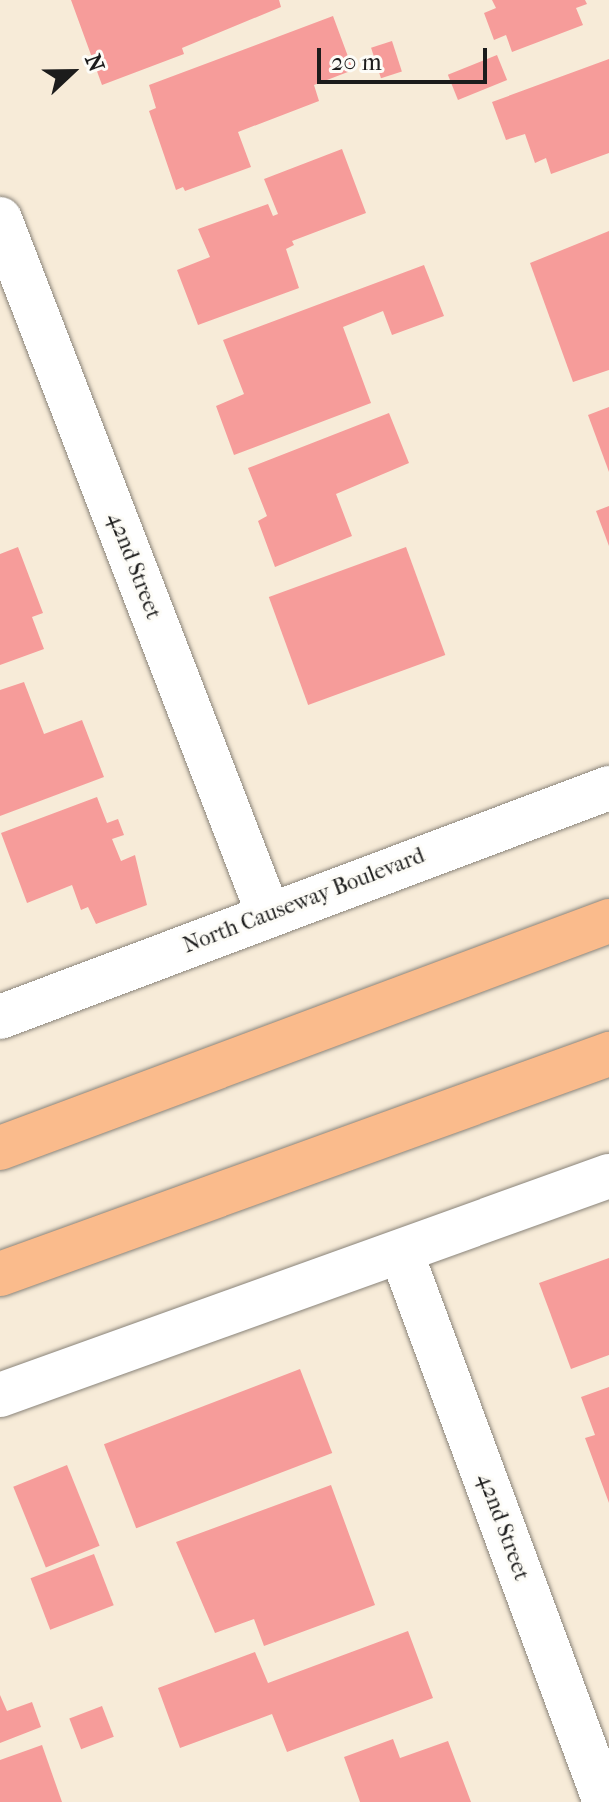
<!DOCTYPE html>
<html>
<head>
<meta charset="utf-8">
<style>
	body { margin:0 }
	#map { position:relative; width:609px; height:1802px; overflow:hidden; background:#f7ebd8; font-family:"IM FELL French Canon",serif }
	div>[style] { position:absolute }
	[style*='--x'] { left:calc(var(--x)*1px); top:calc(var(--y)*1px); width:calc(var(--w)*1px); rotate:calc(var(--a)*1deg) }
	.building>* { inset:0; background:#f69c9a; transform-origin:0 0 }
	.roads { filter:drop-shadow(0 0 2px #8a847a) drop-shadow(0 0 2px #8a847a) }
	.street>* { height:44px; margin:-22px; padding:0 22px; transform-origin:22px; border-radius:22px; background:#fff }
	.highway>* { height:44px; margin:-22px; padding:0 22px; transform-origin:22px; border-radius:22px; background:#fabb8c }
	span { translate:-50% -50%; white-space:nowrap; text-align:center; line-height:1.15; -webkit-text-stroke:6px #fdfcf7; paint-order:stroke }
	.street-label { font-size:22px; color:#1c1c1c }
	.north { position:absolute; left:32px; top:32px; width:80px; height:80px; -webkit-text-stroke:6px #fdfcf7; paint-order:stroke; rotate:68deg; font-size:22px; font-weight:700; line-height:32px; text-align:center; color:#1c1c1c }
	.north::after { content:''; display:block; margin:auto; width:28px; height:36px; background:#1c1c1c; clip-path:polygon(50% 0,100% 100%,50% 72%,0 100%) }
	.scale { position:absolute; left:317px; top:48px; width:170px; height:36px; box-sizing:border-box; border:4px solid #1c1c1c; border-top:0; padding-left:10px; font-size:24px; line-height:28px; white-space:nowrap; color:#1c1c1c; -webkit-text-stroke:6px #fdfcf7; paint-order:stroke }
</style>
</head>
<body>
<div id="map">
	<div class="building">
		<div style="clip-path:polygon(71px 0,279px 0,281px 7px,182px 48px,184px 54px,102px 85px)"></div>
		<div style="clip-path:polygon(492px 0,585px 0,587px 4px,576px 8px,583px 25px,512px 52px,506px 35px,494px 40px,484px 13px,496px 8px)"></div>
		<div style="clip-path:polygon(333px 16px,353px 70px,314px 85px,319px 101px,238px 132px,251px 167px,185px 191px,183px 187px,176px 190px,149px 111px,156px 108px,149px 85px)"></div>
		<div style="left:392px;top:41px;width:32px;height:22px;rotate:72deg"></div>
		<div style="left:497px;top:55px;width:27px;height:53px;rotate:68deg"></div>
		<div style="clip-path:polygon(609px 59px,609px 153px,551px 174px,546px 158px,535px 163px,525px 134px,506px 140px,492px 102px)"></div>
		<div style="clip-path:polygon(342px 149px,366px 213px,292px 241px,294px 245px,286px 249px,299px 288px,198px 325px,177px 270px,210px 257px,198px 229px,268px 204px,273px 216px,278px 214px,264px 179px)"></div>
		<div style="clip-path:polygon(609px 231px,609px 370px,573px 382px,530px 263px)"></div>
		<div style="clip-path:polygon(424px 265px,444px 316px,392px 335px,383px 311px,343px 327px,371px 403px,234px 455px,216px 406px,244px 394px,223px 340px)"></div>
		<div style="clip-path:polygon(609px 407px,609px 472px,588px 415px)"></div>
		<div style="clip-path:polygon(389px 413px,409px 463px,336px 494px,352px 536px,275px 567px,258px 521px,267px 516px,248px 468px)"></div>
		<div style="clip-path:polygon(609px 506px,609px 546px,596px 511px)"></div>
		<div style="clip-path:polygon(18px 547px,43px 613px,32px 617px,44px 649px,0 665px,0 554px)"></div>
		<div style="left:406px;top:547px;width:115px;height:146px;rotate:70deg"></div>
		<div style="clip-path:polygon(24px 682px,44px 734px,82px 720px,104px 777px,0 816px,0 690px)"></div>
		<div style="clip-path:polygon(97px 797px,107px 823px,118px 819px,124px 835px,112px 839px,121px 861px,135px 855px,147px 905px,96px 924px,88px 907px,81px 910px,72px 885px,27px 903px,1px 833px)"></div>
		<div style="clip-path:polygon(609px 1258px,609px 1355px,571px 1369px,539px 1283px)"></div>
		<div style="left:300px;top:1369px;width:90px;height:210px;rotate:69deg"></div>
		<div style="clip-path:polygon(609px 1387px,609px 1503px,585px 1438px,595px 1435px,581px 1397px)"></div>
		<div style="left:67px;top:1465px;width:87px;height:58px;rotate:68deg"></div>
		<div style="clip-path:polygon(331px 1485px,375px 1605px,264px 1646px,254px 1619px,215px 1633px,176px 1542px)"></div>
		<div style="left:94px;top:1554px;width:55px;height:68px;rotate:69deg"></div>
		<div style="clip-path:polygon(408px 1631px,433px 1698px,287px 1752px,272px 1714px,180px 1748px,158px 1688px,255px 1652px,268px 1683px)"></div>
		<div style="clip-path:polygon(0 1695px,7px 1711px,32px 1702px,41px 1727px,0 1743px)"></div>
		<div style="left:102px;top:1706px;width:33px;height:35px;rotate:69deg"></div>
		<div style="clip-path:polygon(393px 1739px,400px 1758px,448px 1741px,471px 1802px,360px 1802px,344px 1757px)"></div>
		<div style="clip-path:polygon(42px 1745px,62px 1802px,0 1802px,0 1760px)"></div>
	</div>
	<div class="roads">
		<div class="street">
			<div style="--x:0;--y:219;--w:744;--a:68.89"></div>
			<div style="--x:0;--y:1017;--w:651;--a:-20.61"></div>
			<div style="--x:401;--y:1252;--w:587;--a:69.65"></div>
			<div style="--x:0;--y:1395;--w:647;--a:-19.78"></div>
		</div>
		<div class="highway">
			<div style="--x:0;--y:1148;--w:650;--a:-20.44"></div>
			<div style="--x:0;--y:1274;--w:648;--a:-19.86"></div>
		</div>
	</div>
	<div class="street-label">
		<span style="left:134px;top:566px;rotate:69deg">42nd Street</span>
		<span style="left:304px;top:901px;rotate:-21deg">North Causeway Boulevard</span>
		<span style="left:503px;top:1527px;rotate:70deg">42nd Street</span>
	</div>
	<div class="north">N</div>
	<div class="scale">20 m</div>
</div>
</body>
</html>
